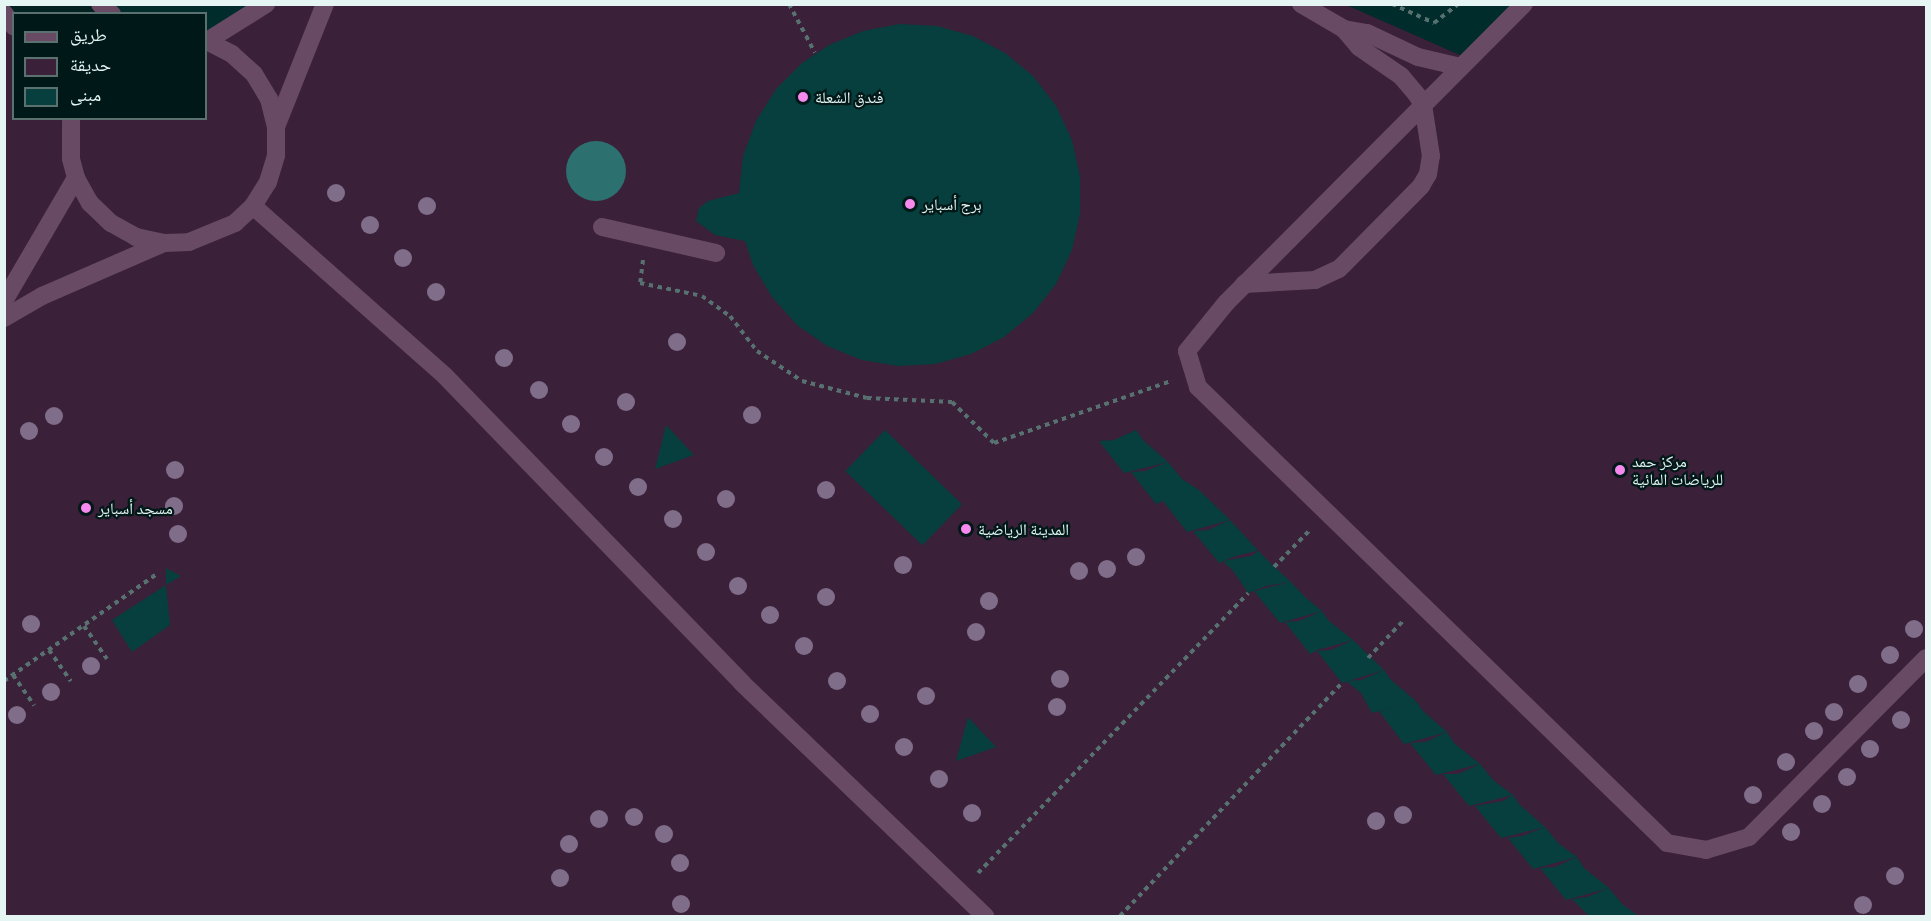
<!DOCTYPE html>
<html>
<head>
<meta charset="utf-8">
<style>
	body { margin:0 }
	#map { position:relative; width:1931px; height:921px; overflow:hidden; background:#032222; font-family:"Exo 2","Noto Naskh Arabic",sans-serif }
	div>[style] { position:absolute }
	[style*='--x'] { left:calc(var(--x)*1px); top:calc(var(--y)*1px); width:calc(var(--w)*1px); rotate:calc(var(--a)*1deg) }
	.built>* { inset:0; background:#002c2b }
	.green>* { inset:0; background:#3a2038 }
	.water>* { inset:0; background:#2c706f }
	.round { border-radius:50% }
	.building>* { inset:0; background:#063f3e; transform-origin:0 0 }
	.path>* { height:4px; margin-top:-2px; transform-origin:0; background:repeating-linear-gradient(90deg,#577170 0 4.5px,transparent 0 9px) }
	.minor>* { height:18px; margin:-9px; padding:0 9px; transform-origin:9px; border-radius:9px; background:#684a65 }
	.trees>* { width:18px; height:18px; margin:-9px; border-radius:50%; background:#806d8a }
	.dots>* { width:16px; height:16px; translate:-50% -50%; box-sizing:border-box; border:3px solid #001918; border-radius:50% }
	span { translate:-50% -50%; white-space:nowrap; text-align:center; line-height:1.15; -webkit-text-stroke:4.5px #001918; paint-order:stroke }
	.poi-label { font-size:16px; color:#e4f5f4 }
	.left { translate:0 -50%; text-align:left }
	.frame { position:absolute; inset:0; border:6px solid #e4f5f4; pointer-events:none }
	.legend { position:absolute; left:12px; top:12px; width:195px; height:108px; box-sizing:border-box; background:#001918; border:2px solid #5b7170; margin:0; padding:8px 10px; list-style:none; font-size:18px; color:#e4f5f4 }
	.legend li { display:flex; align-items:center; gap:12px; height:30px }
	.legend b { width:30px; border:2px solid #5b7170 }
</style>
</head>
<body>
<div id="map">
	<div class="built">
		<div style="clip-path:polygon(100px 5px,266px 5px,206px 41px,206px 14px,112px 13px)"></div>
		<div style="clip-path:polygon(1344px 5px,1524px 5px,1469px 59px)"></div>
	</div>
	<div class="green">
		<div style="clip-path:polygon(1344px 4px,1469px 59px,1524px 5px,1926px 5px,1926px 916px,5px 916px,4px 13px,13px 27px,14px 118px,61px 119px,69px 139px,71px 119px,206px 118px,206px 41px,266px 5px)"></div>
	</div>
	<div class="water">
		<div class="round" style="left:566px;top:141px;width:60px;height:60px"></div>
	</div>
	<div class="building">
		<div style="clip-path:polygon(900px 24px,937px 26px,973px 36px,1005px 53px,1034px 77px,1056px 106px,1072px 140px,1080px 176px,1080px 214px,1072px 250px,1056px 284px,1033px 313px,1004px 337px,971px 354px,935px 364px,898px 366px,862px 360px,827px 346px,797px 325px,772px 297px,753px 265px,745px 241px,715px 235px,696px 221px,699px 208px,708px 201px,739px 193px,743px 156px,756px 121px,776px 89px,802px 63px,829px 45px,863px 31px)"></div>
		<div style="clip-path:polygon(666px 425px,694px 455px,655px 469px)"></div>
		<div style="left:885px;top:430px;width:107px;height:57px;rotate:44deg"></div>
		<div style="clip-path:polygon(1136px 430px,1143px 440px,1168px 462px,1124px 473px,1099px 441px,1114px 440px)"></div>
		<div style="clip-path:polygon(1168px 462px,1182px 479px,1199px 490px,1163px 501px,1199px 490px,1230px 520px,1187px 532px,1163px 501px,1156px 504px,1131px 472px,1145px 471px)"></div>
		<div style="clip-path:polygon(evenodd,1230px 520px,1267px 560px,1291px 582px,1305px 597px,1322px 611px,1280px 623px,1254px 591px,1291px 582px,1266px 586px,1248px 593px,1234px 572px,1223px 561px,1219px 563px,1193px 531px,1208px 530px,1230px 520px,1260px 550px,1251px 556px,1223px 561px,1236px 556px,1260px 550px)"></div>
		<div style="clip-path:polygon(166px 568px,181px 576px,166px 585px,170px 625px,132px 652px,112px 620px,166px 585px)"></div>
		<div style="clip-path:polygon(1322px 611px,1329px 621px,1353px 640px,1384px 670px,1342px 683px,1317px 651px,1331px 650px,1353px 640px,1328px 647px,1320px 649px,1310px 654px,1285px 622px,1299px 621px)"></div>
		<div style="clip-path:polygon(1384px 670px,1391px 680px,1416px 701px,1372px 713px,1361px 693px,1346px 681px,1361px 680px)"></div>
		<div style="clip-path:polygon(1416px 701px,1423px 711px,1447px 732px,1404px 744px,1379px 711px)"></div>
		<div style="clip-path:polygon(968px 717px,996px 747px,956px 761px)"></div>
		<div style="clip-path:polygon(1447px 732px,1454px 743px,1480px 764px,1494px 781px,1513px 795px,1469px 806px,1443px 774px,1458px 774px,1480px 764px,1436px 775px,1410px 743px,1425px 742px)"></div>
		<div style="clip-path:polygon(1513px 795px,1520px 805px,1545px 827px,1501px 838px,1475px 806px,1503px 801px)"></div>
		<div style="clip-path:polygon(1545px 827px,1559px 844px,1577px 857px,1533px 869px,1508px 838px,1522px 836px)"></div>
		<div style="clip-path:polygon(1577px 857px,1584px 868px,1609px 888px,1623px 905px,1639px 916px,1589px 916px,1572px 899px,1587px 897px,1609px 888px,1566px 900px,1540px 868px,1555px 867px)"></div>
	</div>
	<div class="path">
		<div style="--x:789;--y:4;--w:55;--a:62"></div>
		<div style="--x:1392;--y:4;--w:46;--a:24.3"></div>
		<div style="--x:1434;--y:23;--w:31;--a:-38"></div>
		<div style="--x:643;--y:260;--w:23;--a:97"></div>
		<div style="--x:640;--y:283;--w:63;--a:11.8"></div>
		<div style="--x:702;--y:296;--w:34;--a:36"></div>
		<div style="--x:730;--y:316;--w:44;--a:52.4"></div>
		<div style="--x:757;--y:351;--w:54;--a:33.7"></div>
		<div style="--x:802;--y:381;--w:67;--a:14.7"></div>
		<div style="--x:867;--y:398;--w:85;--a:2.7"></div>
		<div style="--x:952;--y:402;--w:59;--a:44.3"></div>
		<div style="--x:994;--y:443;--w:188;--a:-19.3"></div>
		<div style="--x:1274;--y:567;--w:52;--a:-45.8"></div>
		<div style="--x:84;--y:626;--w:40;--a:55.1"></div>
		<div style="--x:49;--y:650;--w:38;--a:55"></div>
		<div style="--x:1368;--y:658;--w:50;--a:-46.6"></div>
		<div style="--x:13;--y:675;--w:37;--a:55"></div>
		<div style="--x:4;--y:681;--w:187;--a:-35"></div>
		<div style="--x:978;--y:873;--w:389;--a:-46"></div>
		<div style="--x:1120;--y:916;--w:322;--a:-46.4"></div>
		<div style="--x:1925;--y:916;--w:1;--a:-45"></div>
	</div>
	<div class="minor">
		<div style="--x:100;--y:4;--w:16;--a:40"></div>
		<div style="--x:1301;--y:4;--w:50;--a:30.2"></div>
		<div style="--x:1344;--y:29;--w:23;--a:10"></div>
		<div style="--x:1367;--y:33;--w:56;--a:25.2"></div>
		<div style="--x:1418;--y:57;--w:44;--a:13.1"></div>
		<div style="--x:1524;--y:4;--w:422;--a:134.9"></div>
		<div style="--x:1226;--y:303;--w:62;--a:129.1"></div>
		<div style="--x:1187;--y:351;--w:38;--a:73"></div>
		<div style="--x:1198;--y:387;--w:654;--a:44.19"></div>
		<div style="--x:1667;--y:843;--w:40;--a:10"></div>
		<div style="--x:1706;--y:850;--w:45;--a:-16.8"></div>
		<div style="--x:1749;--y:837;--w:252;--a:-45.3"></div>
		<div style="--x:4;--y:13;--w:17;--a:54"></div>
		<div style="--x:207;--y:41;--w:70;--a:-32.1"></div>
		<div style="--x:71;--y:118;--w:41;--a:90"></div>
		<div style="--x:71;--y:159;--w:20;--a:75"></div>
		<div style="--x:76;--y:178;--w:29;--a:61"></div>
		<div style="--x:90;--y:203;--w:29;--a:44"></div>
		<div style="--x:111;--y:223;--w:29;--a:29"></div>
		<div style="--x:136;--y:237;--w:29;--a:12"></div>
		<div style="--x:164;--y:243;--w:25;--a:-2"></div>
		<div style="--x:189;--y:242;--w:50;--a:-22.4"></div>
		<div style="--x:235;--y:223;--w:25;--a:-43"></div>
		<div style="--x:253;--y:206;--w:28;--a:-58"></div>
		<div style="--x:268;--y:182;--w:28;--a:-73"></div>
		<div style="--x:276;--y:155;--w:28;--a:-90"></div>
		<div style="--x:276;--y:127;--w:29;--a:-104"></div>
		<div style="--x:269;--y:99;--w:29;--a:-121"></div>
		<div style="--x:254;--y:74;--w:30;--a:-138"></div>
		<div style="--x:232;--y:54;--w:29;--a:-153"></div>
		<div style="--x:276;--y:127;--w:132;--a:-68.3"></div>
		<div style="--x:253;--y:206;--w:256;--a:41.5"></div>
		<div style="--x:445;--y:376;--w:427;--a:45.9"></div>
		<div style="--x:742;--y:683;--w:337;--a:43.8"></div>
		<div style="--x:602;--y:227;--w:117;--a:12.8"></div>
		<div style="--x:1244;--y:284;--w:71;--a:-3.2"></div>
		<div style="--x:1315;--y:280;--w:26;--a:-25"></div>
		<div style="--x:1339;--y:269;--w:117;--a:-45.3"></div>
		<div style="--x:1421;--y:186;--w:14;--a:-60"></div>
		<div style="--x:1428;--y:174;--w:18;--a:-81"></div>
		<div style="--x:1431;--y:156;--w:52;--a:-98.9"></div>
		<div style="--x:1423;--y:105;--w:12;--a:-121"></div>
		<div style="--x:1417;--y:95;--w:25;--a:-130"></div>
		<div style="--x:1401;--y:76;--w:51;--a:-145.4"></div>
		<div style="--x:1359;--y:47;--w:23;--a:-130"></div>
		<div style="--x:4;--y:301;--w:143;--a:-59.7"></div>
		<div style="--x:4;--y:318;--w:44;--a:-30.1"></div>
		<div style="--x:42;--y:296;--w:133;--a:-23.5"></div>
	</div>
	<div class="trees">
		<div style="left:336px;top:193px"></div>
		<div style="left:427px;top:206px"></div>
		<div style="left:370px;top:225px"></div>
		<div style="left:403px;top:258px"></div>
		<div style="left:436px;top:292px"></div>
		<div style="left:677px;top:342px"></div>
		<div style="left:504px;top:358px"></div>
		<div style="left:539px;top:390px"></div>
		<div style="left:626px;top:402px"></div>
		<div style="left:752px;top:415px"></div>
		<div style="left:54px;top:416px"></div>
		<div style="left:571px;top:424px"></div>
		<div style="left:29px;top:431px"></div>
		<div style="left:604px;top:457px"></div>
		<div style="left:175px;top:470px"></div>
		<div style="left:638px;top:487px"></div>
		<div style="left:826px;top:490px"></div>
		<div style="left:726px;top:499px"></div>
		<div style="left:174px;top:506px"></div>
		<div style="left:673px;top:519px"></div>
		<div style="left:178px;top:534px"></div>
		<div style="left:706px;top:552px"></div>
		<div style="left:1136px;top:557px"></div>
		<div style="left:903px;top:565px"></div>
		<div style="left:1107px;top:569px"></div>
		<div style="left:1079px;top:571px"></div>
		<div style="left:738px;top:586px"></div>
		<div style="left:826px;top:597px"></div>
		<div style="left:989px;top:601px"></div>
		<div style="left:770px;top:615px"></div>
		<div style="left:31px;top:624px"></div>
		<div style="left:1914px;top:629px"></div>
		<div style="left:976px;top:632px"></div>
		<div style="left:804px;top:646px"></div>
		<div style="left:1890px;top:655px"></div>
		<div style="left:91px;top:666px"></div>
		<div style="left:1060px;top:679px"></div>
		<div style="left:837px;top:681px"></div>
		<div style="left:1858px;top:684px"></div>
		<div style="left:51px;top:692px"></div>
		<div style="left:926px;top:696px"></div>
		<div style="left:1057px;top:707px"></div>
		<div style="left:1834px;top:712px"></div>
		<div style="left:870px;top:714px"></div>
		<div style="left:17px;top:715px"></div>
		<div style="left:1901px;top:720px"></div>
		<div style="left:1814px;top:731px"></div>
		<div style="left:904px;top:747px"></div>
		<div style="left:1870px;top:749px"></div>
		<div style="left:1786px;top:762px"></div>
		<div style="left:1847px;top:777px"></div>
		<div style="left:939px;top:779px"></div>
		<div style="left:1753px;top:795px"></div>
		<div style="left:1822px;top:804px"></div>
		<div style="left:972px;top:813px"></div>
		<div style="left:1403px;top:815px"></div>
		<div style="left:634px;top:817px"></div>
		<div style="left:599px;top:819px"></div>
		<div style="left:1376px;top:821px"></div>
		<div style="left:1791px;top:832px"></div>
		<div style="left:664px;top:834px"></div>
		<div style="left:569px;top:844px"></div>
		<div style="left:680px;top:863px"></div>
		<div style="left:1895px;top:876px"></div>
		<div style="left:560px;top:878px"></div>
		<div style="left:681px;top:904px"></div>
		<div style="left:1863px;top:905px"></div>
	</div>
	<div class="dots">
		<div style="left:803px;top:97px;background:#f689ee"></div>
		<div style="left:910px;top:204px;background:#f689ee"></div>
		<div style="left:1620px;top:470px;background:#f689ee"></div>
		<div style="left:86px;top:508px;background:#f689ee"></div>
		<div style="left:966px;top:529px;background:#f689ee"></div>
	</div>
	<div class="poi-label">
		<span class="left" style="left:815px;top:97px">فندق الشعلة</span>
		<span class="left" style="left:922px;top:204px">برج أسباير</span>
		<span class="left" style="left:1632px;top:470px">مركز حمد<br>للرياضات المائية</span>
		<span class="left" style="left:98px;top:508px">مسجد أسباير</span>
		<span class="left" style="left:978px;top:529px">المدينة الرياضية</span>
	</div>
	<div class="frame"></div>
	<ul class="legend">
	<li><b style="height:8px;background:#684a65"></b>طريق</li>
	<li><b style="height:16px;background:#3a2038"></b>حديقة</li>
	<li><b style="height:16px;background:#063f3e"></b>مبنى</li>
	</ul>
</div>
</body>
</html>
